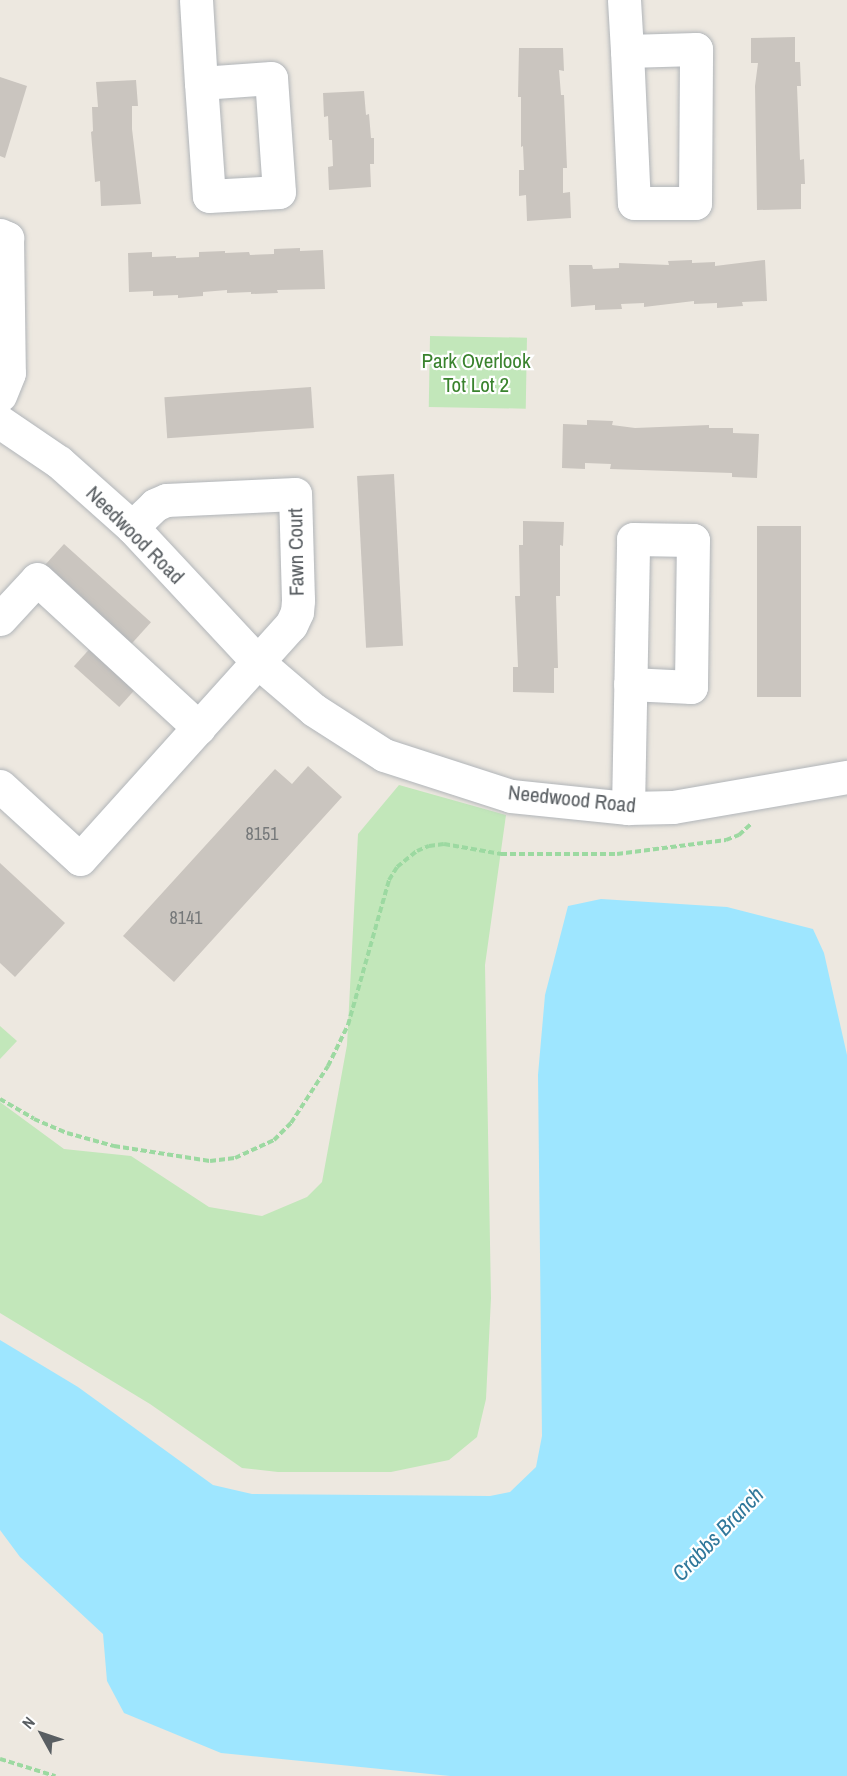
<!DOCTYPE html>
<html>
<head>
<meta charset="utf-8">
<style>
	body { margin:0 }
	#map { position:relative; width:847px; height:1776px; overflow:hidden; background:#ede8e0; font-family:"Archivo Narrow",sans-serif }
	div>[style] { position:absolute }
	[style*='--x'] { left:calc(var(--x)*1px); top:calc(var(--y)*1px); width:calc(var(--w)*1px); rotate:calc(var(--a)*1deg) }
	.green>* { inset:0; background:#c2e7ba; transform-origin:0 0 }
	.water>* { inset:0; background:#9ee6ff }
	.building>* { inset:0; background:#cac5bf; transform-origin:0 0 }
	.path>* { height:4px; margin-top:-2px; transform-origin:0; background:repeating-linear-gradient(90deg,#9cd9a1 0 6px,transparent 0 9px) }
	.roads { filter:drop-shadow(0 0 2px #b1b5b9) drop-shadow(0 0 2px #b1b5b9) }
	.minor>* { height:33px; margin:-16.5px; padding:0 16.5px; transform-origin:16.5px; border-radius:16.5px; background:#fff }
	span { translate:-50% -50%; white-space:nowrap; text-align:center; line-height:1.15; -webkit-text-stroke:4.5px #fff; paint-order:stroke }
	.number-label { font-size:18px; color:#757879 }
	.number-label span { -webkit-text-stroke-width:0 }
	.park-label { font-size:21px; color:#3a832e }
	.street-label { font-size:21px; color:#595e62 }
	.water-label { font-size:22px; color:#30789b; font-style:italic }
	.north { position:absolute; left:12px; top:1704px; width:60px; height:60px; -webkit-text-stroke:4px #fff; paint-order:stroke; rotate:310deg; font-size:16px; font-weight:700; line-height:24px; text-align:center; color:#595e62 }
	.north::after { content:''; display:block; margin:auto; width:21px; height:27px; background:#595e62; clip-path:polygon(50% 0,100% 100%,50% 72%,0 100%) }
</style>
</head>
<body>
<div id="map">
	<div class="green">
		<div style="left:430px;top:336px;width:97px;height:71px;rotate:1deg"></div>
		<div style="clip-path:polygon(399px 785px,506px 815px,485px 965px,491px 1298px,486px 1399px,477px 1437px,449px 1460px,391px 1472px,278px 1472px,242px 1468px,150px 1404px,0 1313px,0 1102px,64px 1149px,131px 1156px,209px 1207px,262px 1216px,307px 1197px,322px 1182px,347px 1045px,358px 834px)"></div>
		<div style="clip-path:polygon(0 1026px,17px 1041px,0 1059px)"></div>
	</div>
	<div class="water">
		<div style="clip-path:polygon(601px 899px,727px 907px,813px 929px,824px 953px,847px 1055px,847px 1776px,450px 1776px,221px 1753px,124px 1713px,107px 1681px,103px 1634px,20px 1557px,0 1530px,0 1340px,78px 1387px,213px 1485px,252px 1494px,490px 1496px,510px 1492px,536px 1467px,542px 1436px,538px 1075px,545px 995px,568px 906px)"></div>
	</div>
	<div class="building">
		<div style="clip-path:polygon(795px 37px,795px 62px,800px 62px,801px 86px,797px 86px,800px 160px,804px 159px,805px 184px,801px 184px,801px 209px,757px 210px,755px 86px,758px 63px,751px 63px,751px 38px)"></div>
		<div style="clip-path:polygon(519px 48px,563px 48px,564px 71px,559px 70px,561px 95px,564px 95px,567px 168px,563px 168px,563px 193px,570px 192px,571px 218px,527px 221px,526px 195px,519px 196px,519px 170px,524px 170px,523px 146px,521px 147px,521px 97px,518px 97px)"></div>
		<div style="clip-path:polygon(0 77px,27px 86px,5px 158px,0 156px)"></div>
		<div style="clip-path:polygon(136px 80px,138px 106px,132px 106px,132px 129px,141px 204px,101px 206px,100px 181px,95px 182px,91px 132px,93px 131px,92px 107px,98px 107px,96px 82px)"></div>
		<div style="clip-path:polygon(364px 91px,366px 115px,369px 114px,371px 138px,374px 138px,374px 164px,370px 164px,371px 187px,329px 190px,328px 167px,333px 166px,332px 140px,329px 140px,328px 116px,324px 117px,323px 93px)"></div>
		<div style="clip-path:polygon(300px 248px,300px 251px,323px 250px,325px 289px,277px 290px,278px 293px,251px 294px,251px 292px,227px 293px,227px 290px,203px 292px,203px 296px,178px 298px,178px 295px,153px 296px,153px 291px,129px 292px,128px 253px,152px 252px,152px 257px,176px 256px,176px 258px,199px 257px,199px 252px,225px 251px,225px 253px,249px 252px,250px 255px,274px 254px,274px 249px)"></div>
		<div style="clip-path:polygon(692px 260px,692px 263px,715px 262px,715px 266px,765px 260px,767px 301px,742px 302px,743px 306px,717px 308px,717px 303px,694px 304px,694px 301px,644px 307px,644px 303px,621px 304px,622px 309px,595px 310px,595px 305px,571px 307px,569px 265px,592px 265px,593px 269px,619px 268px,619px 263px,669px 265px,668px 261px)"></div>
		<div style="left:311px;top:387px;width:41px;height:147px;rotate:86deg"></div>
		<div style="clip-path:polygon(587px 420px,613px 421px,612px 425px,635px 428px,709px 425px,709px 428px,733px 428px,733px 433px,759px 434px,757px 478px,732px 477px,732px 473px,610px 469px,611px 464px,585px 463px,585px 469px,562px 468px,563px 424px,587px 425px)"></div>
		<div style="left:394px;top:474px;width:172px;height:37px;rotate:87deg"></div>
		<div style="clip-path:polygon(523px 521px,564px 522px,563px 546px,560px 545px,560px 596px,556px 596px,558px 668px,554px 668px,554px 693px,513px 692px,513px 667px,518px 667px,515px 596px,520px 596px,519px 545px,523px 545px)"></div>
		<div style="left:757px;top:526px;width:44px;height:171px"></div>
		<div style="left:64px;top:544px;width:117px;height:30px;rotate:42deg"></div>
		<div style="left:94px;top:644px;width:61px;height:30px;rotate:42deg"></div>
		<div style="clip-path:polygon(308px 766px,342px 797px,174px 982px,123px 936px,275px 769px,292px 784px)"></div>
		<div style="clip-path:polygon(0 863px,65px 923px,15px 977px,0 963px)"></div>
	</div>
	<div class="path">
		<div style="--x:0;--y:1099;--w:39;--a:30"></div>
		<div style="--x:34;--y:1119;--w:36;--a:23"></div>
		<div style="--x:67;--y:1133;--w:49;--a:15.5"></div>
		<div style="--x:114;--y:1146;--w:97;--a:8.9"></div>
		<div style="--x:210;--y:1161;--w:25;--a:-7"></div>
		<div style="--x:235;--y:1158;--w:43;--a:-24.8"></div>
		<div style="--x:274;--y:1140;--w:24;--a:-45"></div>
		<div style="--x:291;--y:1123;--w:68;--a:-57"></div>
		<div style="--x:328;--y:1066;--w:46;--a:-64"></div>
		<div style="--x:348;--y:1025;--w:151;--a:-74.2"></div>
		<div style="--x:389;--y:880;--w:15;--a:-58"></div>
		<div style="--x:397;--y:867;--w:26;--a:-39"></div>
		<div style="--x:417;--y:851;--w:13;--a:-23"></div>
		<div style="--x:429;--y:846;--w:15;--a:-8"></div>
		<div style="--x:444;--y:844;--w:58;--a:10"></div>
		<div style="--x:501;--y:854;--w:116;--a:0"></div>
		<div style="--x:617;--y:854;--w:110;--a:-7.3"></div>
		<div style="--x:726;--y:840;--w:14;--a:-21"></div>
		<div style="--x:739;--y:835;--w:16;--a:-43"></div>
		<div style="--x:0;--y:1759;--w:58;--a:17.2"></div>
	</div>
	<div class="roads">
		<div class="minor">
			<div style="--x:196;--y:0;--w:83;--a:86.6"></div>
			<div style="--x:201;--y:83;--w:113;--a:86"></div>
			<div style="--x:209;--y:196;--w:70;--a:-3.3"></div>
			<div style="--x:279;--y:192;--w:114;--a:-94"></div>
			<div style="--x:271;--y:78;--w:70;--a:175.9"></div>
			<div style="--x:624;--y:0;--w:51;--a:86.6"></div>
			<div style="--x:627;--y:51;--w:152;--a:87.4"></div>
			<div style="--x:634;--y:203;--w:61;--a:0"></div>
			<div style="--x:695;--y:203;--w:154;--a:-89.6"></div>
			<div style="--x:696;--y:49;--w:69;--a:178.3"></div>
			<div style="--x:0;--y:235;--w:8;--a:23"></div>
			<div style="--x:7;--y:238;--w:135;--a:89.2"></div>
			<div style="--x:9;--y:373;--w:24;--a:112"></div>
			<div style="--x:0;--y:422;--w:71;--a:34.1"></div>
			<div style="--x:59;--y:462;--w:98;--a:41.7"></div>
			<div style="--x:132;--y:527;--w:186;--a:47"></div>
			<div style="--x:259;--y:663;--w:72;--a:40.5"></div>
			<div style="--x:314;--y:710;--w:83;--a:32.7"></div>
			<div style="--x:384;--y:755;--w:133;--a:17.9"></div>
			<div style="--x:511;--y:796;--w:118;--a:5.9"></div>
			<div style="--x:628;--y:808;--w:45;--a:-1.3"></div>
			<div style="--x:673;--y:807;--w:177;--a:-9.8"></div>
			<div style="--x:0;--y:619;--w:54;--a:-47.2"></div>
			<div style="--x:37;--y:579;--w:220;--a:42.6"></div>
			<div style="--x:0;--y:786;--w:108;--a:42.4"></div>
			<div style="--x:80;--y:859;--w:315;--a:-48"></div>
			<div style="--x:291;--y:625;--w:14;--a:-65"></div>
			<div style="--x:297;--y:612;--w:12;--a:-85"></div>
			<div style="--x:298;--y:600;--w:106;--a:-91.6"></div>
			<div style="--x:295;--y:494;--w:129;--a:177.3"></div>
			<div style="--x:166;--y:500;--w:12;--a:156"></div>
			<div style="--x:155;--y:505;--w:32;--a:136"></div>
			<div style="--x:628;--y:808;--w:269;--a:-88.9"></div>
			<div style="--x:633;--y:539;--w:60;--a:1"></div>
			<div style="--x:693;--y:540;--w:147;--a:90.8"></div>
			<div style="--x:691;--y:687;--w:61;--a:-177.2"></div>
		</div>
	</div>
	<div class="number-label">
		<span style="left:262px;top:834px">8151</span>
		<span style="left:186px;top:918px">8141</span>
	</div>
	<div class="park-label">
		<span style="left:476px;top:373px">Park Overlook<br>Tot Lot 2</span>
	</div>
	<div class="street-label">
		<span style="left:135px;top:535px;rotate:45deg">Needwood Road</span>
		<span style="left:296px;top:552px;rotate:-91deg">Fawn Court</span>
		<span style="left:572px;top:799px;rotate:6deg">Needwood Road</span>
	</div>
	<div class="water-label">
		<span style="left:718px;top:1534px;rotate:-46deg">Crabbs Branch</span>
	</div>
	<div class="north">N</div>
</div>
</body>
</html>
